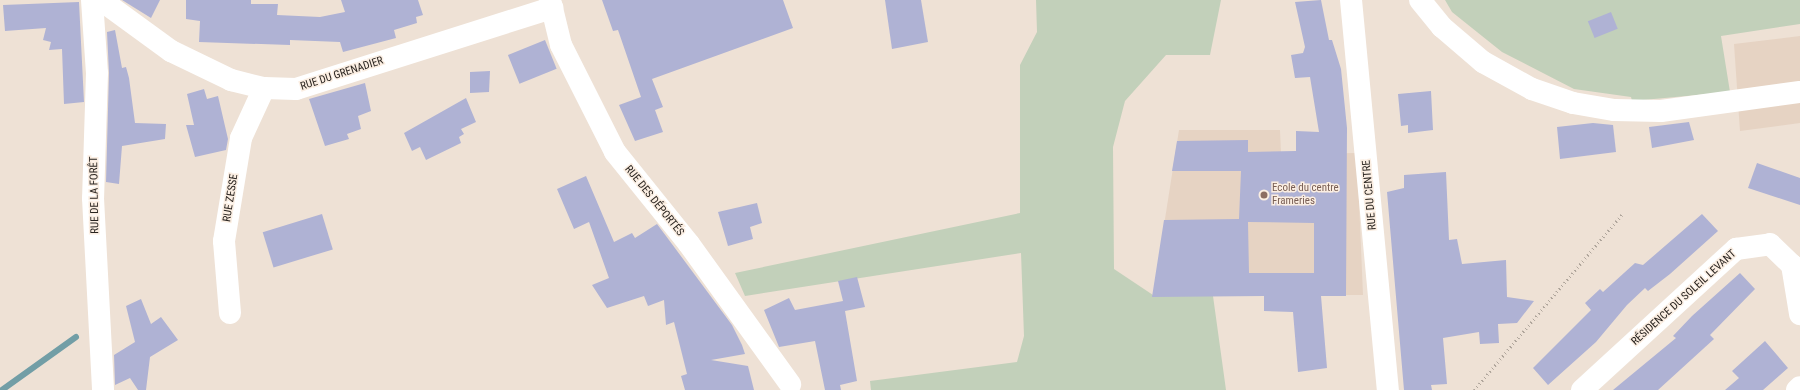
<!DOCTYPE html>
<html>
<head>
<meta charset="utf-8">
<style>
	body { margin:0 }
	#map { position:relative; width:1800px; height:390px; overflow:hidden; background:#eee1d5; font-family:"Roboto Condensed",sans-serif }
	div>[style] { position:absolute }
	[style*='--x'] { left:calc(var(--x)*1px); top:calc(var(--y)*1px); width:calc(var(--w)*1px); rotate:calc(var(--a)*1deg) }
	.built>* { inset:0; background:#e6d3c3 }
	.green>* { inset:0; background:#c2d0ba }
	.stream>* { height:6px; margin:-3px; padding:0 3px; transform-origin:3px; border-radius:3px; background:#729ea6 }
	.building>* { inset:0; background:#afb2d4; transform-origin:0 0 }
	.path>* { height:2.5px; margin-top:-1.25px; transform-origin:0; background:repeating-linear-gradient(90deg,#afa59b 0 1px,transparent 0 4px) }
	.minor>* { height:22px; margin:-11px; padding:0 11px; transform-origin:11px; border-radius:11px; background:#fff }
	.dots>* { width:11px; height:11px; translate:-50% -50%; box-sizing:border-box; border:2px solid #fbeee2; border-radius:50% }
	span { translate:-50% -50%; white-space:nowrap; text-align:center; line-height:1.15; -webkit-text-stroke:3px #fbeee2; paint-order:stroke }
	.street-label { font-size:11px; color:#28231f }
	.education-label { font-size:11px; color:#785e54 }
	.left { translate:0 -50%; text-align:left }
</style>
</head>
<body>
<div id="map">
	<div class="built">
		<div style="clip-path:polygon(1800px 36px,1800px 123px,1740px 131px,1734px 44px)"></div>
		<div style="clip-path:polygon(1179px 130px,1280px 130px,1281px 154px,1357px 153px,1363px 295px,1153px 295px)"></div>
	</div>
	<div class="green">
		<div style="clip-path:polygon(1036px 0,1221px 0,1210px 55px,1166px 55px,1125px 101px,1113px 147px,1114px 269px,1153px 295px,1213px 296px,1226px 390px,871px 390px,870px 381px,1017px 362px,1024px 336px,1021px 253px,745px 296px,735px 273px,1020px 213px,1020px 65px,1037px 32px)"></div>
		<div style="clip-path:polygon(1445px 0,1800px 0,1800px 24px,1721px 36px,1730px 92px,1632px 101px,1631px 97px,1574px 89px,1502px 52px,1452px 12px)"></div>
	</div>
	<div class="stream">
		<div style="--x:2;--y:390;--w:91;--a:-35.6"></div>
	</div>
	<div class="building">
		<div style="clip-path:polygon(122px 0,160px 0,151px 18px)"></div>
		<div style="clip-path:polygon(186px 0,251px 0,251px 4px,278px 4px,277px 15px,320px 17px,345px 12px,341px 0,418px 0,423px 15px,416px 17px,417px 23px,394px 30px,396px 38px,343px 52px,340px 42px,290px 40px,290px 45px,199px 42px,200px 21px,186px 19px)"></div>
		<div style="clip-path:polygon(602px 0,783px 0,793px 28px,652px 79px,663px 107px,655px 110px,663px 132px,635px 141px,619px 105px,641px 97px,618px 30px,613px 31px)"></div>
		<div style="clip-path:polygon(885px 0,921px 0,928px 42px,892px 49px)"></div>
		<div style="clip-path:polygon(evenodd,1321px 0,1329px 40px,1332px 40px,1341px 69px,1347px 128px,1346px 296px,1321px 296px,1327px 368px,1298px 372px,1293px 312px,1264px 311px,1264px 296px,1152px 297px,1164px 220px,1239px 219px,1241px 171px,1172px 171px,1177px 141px,1248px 140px,1248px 152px,1296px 151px,1296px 131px,1319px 132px,1310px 77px,1295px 78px,1291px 55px,1303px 53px,1305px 47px,1295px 2px,1321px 0,1248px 222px,1314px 223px,1314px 273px,1249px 273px,1248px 222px)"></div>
		<div style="clip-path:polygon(79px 2px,84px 102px,64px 104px,62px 49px,49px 50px,51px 42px,43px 40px,46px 28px,5px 31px,3px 5px)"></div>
		<div style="left:1611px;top:12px;width:18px;height:25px;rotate:68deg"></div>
		<div style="clip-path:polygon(115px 30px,122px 68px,126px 67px,129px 78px,135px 123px,166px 124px,165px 139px,122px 146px,119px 184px,106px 182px,109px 73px,107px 32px)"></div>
		<div style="left:545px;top:40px;width:31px;height:40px;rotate:68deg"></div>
		<div style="clip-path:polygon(490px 71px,489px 92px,470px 93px,470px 72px)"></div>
		<div style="clip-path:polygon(365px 83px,371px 111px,358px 116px,361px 129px,347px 134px,349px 139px,325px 146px,309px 99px)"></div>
		<div style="clip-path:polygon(204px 89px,207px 99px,218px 96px,228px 139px,226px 150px,195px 157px,186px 125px,194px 125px,187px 94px)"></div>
		<div style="clip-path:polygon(1431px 91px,1433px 130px,1408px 133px,1408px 125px,1401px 126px,1398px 94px)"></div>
		<div style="clip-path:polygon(466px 98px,476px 122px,461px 129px,464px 134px,459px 137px,461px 143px,426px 160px,420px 147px,412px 151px,404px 133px)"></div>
		<div style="clip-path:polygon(1689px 122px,1694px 140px,1652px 148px,1649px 127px)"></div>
		<div style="clip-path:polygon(1593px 123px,1613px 125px,1616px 152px,1560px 159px,1557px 127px)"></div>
		<div style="clip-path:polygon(1757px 163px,1800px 178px,1800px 205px,1748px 188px)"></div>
		<div style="clip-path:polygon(1446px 172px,1449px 240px,1457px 239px,1462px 264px,1506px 260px,1507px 297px,1534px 301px,1517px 323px,1498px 324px,1499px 343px,1480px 344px,1479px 332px,1443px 338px,1447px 384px,1431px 385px,1432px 390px,1404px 390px,1387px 192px,1404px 188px,1404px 175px)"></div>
		<div style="clip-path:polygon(586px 176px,614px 242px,632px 233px,635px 238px,657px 224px,666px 236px,732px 325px,742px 345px,745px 354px,711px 360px,748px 366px,754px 390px,685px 390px,681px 376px,687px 374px,674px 322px,666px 325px,664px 300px,648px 306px,644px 296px,607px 308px,592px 285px,609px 278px,589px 222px,574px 229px,557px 189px)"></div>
		<div style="clip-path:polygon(757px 203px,762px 223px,750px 227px,753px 239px,728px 246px,718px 212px)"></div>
		<div style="left:322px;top:214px;width:37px;height:62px;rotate:73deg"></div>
		<div style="clip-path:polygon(1702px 214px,1718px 231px,1670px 274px,1648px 291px,1645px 288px,1627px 305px,1596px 342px,1548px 385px,1533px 368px,1591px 310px,1585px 303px,1600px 289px,1603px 292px,1635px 263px,1643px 265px)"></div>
		<div style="clip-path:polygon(1740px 273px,1755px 289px,1710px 335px,1714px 339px,1658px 390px,1613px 390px,1676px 338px,1673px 336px,1692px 316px)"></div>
		<div style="clip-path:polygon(857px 277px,865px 307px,845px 311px,857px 381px,840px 385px,841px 390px,825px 390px,815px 341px,779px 347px,764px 310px,789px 298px,795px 310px,843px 301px,838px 281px)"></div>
		<div style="clip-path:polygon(141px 299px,151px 324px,161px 317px,178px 340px,150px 357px,146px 390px,138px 390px,130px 378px,115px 385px,114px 355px,135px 342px,126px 306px)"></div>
		<div style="clip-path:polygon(1765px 341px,1788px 368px,1763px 390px,1725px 390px,1739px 378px,1732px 371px)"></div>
	</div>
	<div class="path">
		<div style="--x:1474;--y:390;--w:230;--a:-49.9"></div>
	</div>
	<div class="minor">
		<div style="--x:92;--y:0;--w:73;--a:86.1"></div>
		<div style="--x:97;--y:73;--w:125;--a:91.8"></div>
		<div style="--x:93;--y:198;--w:192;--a:87"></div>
		<div style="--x:101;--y:0;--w:87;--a:36.1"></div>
		<div style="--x:171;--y:51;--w:67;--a:25.8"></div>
		<div style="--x:231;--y:80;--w:34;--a:14"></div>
		<div style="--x:264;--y:88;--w:32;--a:2"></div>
		<div style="--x:296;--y:89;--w:269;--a:-17.6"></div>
		<div style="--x:550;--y:0;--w:46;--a:76.3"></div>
		<div style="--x:561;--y:45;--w:120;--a:63.2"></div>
		<div style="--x:615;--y:152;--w:118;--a:51.2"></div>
		<div style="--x:689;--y:244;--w:173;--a:54.2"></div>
		<div style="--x:1351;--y:0;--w:392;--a:84.6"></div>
		<div style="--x:1420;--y:0;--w:35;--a:51"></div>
		<div style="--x:1442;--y:27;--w:54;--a:40.5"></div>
		<div style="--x:1483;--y:62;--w:56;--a:28.9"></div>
		<div style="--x:1532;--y:89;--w:43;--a:18.9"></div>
		<div style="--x:1573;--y:103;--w:42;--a:9.7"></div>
		<div style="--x:1614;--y:110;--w:47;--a:1.2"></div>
		<div style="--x:1661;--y:111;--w:140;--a:-7.8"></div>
		<div style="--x:230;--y:313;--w:72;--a:-94.8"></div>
		<div style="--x:224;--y:241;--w:104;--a:-80.6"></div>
		<div style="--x:241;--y:138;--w:55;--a:-65.3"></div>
		<div style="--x:1582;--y:390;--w:209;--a:-42.5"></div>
		<div style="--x:1736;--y:249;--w:34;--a:-8"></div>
		<div style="--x:1770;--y:244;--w:30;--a:44"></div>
		<div style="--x:1792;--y:265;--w:50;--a:80.7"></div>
		<div style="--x:1797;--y:390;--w:4;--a:-45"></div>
	</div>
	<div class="dots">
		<div style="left:1264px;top:195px;background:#8d6e63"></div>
	</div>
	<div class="street-label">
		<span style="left:342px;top:74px;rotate:-18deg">RUE DU GRENADIER</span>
		<span style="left:95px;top:195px;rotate:-91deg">RUE DE LA FORÊT</span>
		<span style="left:1370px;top:195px;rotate:-95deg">RUE DU CENTRE</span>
		<span style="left:231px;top:198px;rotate:-81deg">RUE ZESSE</span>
		<span style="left:654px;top:201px;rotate:51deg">RUE DES DÉPORTÉS</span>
		<span style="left:1684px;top:298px;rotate:-42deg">RÉSIDENCE DU SOLEIL LEVANT</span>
	</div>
	<div class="education-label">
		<span class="left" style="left:1272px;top:195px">Ecole du centre<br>Frameries</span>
	</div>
</div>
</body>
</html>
